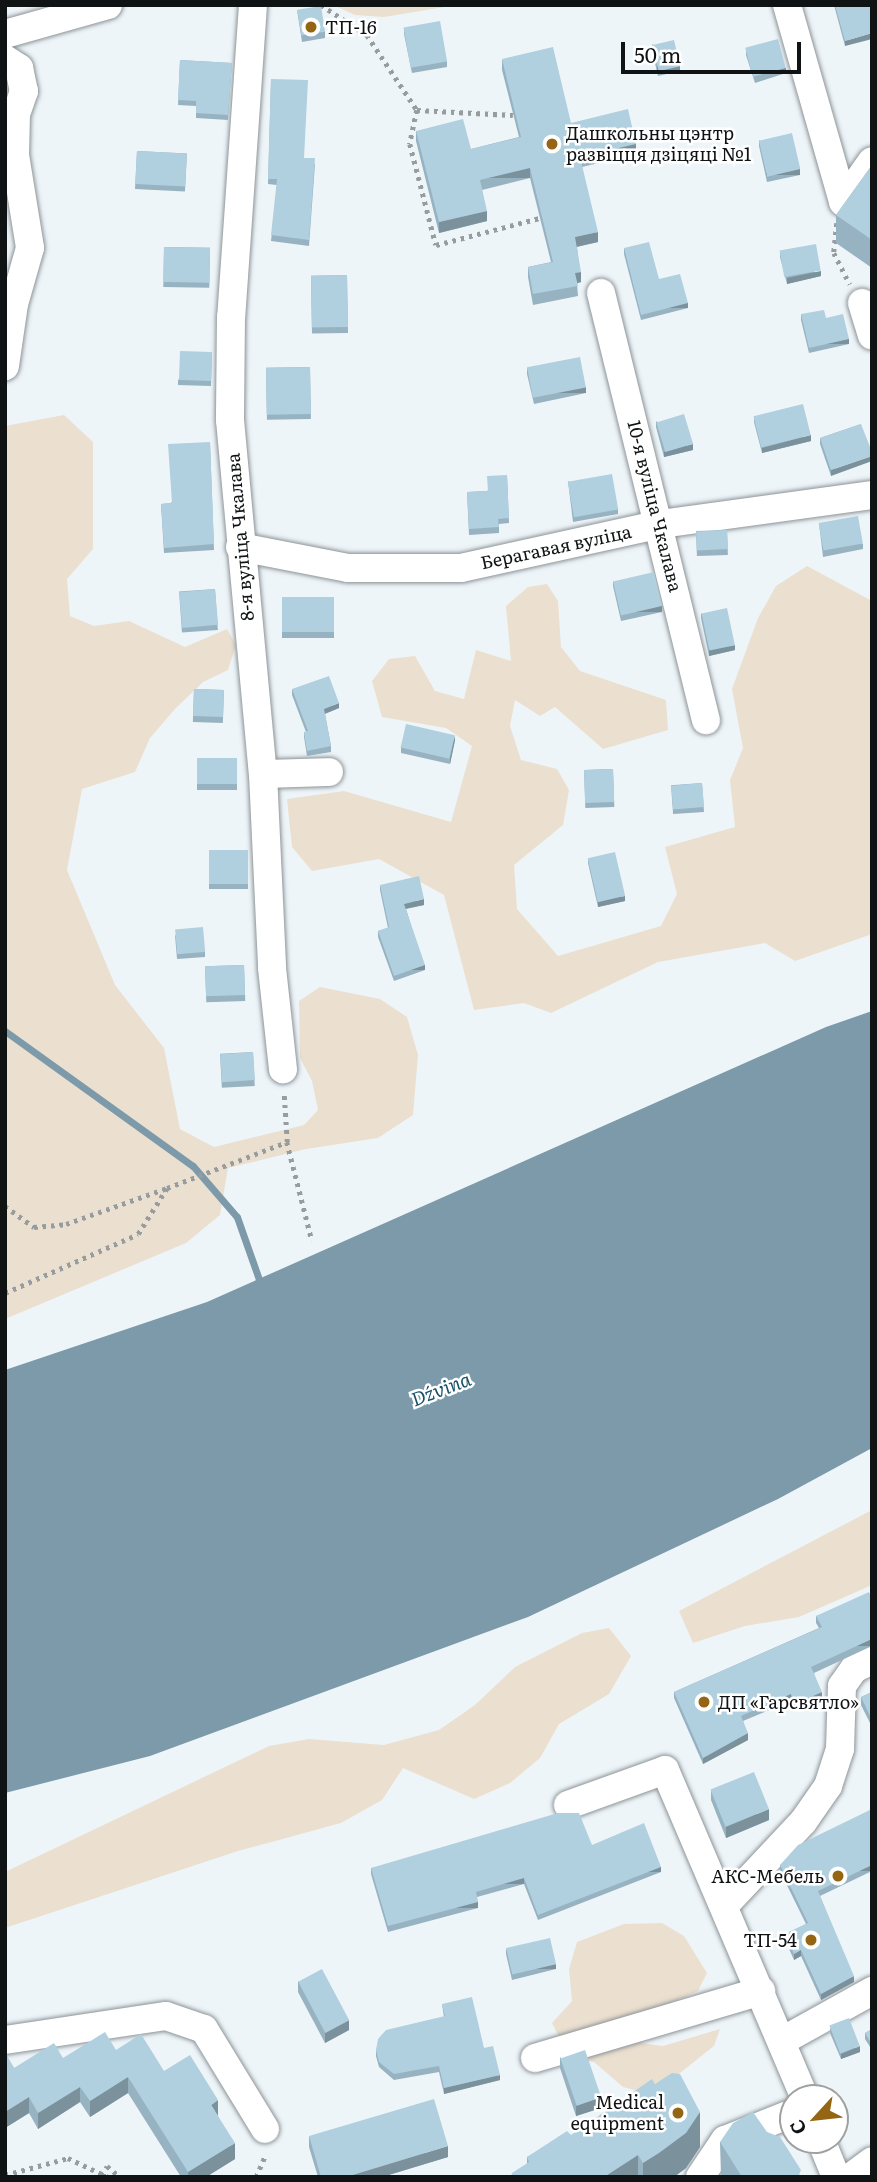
<!DOCTYPE html>
<html>
<head>
<meta charset="utf-8">
<style>
	body { margin:0 }
	#map { position:relative; width:877px; height:2182px; overflow:hidden; background:#eef5f9; font-family:Literata,serif }
	div>[style] { position:absolute }
	[style*='--x'] { left:calc(var(--x)*1px); top:calc(var(--y)*1px); width:calc(var(--w)*1px); rotate:calc(var(--a)*1deg) }
	.green>* { inset:0; background:#ebdfcf }
	.water>* { inset:0; background:#7c9aa9 }
	.stream>* { height:7px; margin:-3.5px; padding:0 3.5px; transform-origin:3.5px; border-radius:3.5px; background:#7c9aa9 }
	.path>* { height:4.5px; margin-top:-2.25px; transform-origin:0; background:repeating-linear-gradient(90deg,#979d9f 0 3.5px,transparent 0 8.5px) }
	.roads { filter:drop-shadow(0 0 2px #8d9497) drop-shadow(0 0 2px #8d9497) }
	.minor>* { height:28px; margin:-14px; padding:0 14px; transform-origin:14px; border-radius:14px; background:#fff }
	.wall>* { inset:0; background:#97b2c0; transform-origin:0 0 }
	.shaded-wall>* { inset:0; background:#7b919c; transform-origin:0 0 }
	.building>* { inset:0; background:#b0cfdf; transform-origin:0 0 }
	.dots>* { width:19px; height:19px; translate:-50% -50%; box-sizing:border-box; border:4px solid #fff; border-radius:50% }
	span { translate:-50% -50%; white-space:nowrap; text-align:center; line-height:1.15; -webkit-text-stroke:5px #fff; paint-order:stroke }
	.poi-label { font-size:18px; color:#101314 }
	.left { translate:0 -50%; text-align:left }
	.right { translate:-100% -50%; text-align:right }
	.street-label { font-size:18px; color:#101314 }
	.water-label { font-size:19px; color:#175169; font-style:italic }
	.frame { position:absolute; inset:0; border:7px solid #101314; pointer-events:none }
	.north { position:absolute; left:779px; top:2084px; width:70px; height:70px; box-sizing:border-box; background:#fff; border:2px solid #9fa1a1; border-radius:50%; rotate:243deg; font-size:19px; font-weight:700; line-height:28px; text-align:center; color:#101314 }
	.north::after { content:''; display:block; margin:auto; width:24px; height:32px; background:#946614; clip-path:polygon(50% 0,100% 100%,50% 72%,0 100%) }
	.scale { position:absolute; left:621px; top:42px; width:180px; height:32px; box-sizing:border-box; border:4px solid #101314; border-top:0; padding-left:9px; font-size:21px; line-height:24px; white-space:nowrap; color:#101314; -webkit-text-stroke:5px #fff; paint-order:stroke }
</style>
</head>
<body>
<div id="map">
	<div class="green">
		<div style="clip-path:polygon(333px 5px,457px 5px,384px 17px,355px 15px)"></div>
		<div style="clip-path:polygon(64px 415px,93px 442px,93px 549px,67px 579px,70px 616px,94px 626px,129px 621px,185px 647px,227px 629px,236px 645px,228px 670px,203px 682px,175px 709px,150px 738px,135px 772px,82px 789px,67px 870px,115px 985px,164px 1048px,180px 1129px,214px 1147px,304px 1125px,318px 1110px,312px 1081px,300px 1058px,299px 1001px,320px 987px,380px 999px,407px 1017px,418px 1055px,413px 1115px,378px 1138px,306px 1149px,228px 1168px,220px 1215px,186px 1243px,5px 1319px,5px 426px)"></div>
		<div style="clip-path:polygon(807px 566px,872px 601px,872px 934px,795px 961px,765px 943px,658px 962px,551px 1013px,524px 1003px,474px 1010px,444px 895px,379px 859px,312px 871px,292px 847px,287px 799px,344px 791px,451px 822px,472px 746px,446px 728px,382px 717px,372px 681px,389px 659px,415px 656px,435px 691px,464px 699px,476px 650px,511px 661px,506px 606px,528px 587px,547px 584px,558px 601px,561px 647px,580px 671px,666px 700px,668px 730px,603px 749px,555px 707px,540px 716px,515px 700px,510px 726px,521px 760px,557px 769px,569px 790px,563px 825px,514px 865px,517px 909px,558px 956px,661px 926px,677px 894px,665px 847px,735px 827px,730px 780px,743px 748px,732px 689px,758px 618px,776px 586px)"></div>
		<div style="clip-path:polygon(872px 1510px,872px 1585px,799px 1617px,745px 1626px,693px 1643px,679px 1611px)"></div>
		<div style="clip-path:polygon(609px 1628px,631px 1656px,609px 1694px,559px 1724px,540px 1758px,510px 1783px,474px 1799px,403px 1768px,382px 1800px,341px 1823px,238px 1851px,5px 1928px,5px 1872px,269px 1746px,309px 1739px,384px 1745px,439px 1730px,475px 1705px,515px 1667px,582px 1633px)"></div>
		<div style="clip-path:polygon(662px 1923px,684px 1936px,707px 1973px,698px 1991px,634px 2019px,641px 2043px,663px 2046px,720px 2029px,714px 2046px,680px 2073px,638px 2091px,623px 2087px,594px 2062px,569px 2057px,552px 2023px,572px 2001px,569px 1969px,577px 1942px,624px 1924px)"></div>
	</div>
	<div class="water">
		<div style="clip-path:polygon(872px 1011px,872px 1448px,778px 1499px,528px 1617px,150px 1756px,5px 1793px,5px 1370px,207px 1302px,826px 1027px)"></div>
	</div>
	<div class="stream">
		<div style="--x:5;--y:1031;--w:231;--a:35.7"></div>
		<div style="--x:193;--y:1166;--w:67;--a:49.2"></div>
		<div style="--x:237;--y:1217;--w:72;--a:70.6"></div>
	</div>
	<div class="path">
		<div style="--x:321;--y:5;--w:55;--a:33.1"></div>
		<div style="--x:367;--y:35;--w:90;--a:56.3"></div>
		<div style="--x:417;--y:110;--w:96;--a:3"></div>
		<div style="--x:417;--y:110;--w:35;--a:102"></div>
		<div style="--x:410;--y:144;--w:104;--a:75.6"></div>
		<div style="--x:436;--y:245;--w:107;--a:-14.6"></div>
		<div style="--x:837;--y:223;--w:30;--a:96"></div>
		<div style="--x:834;--y:253;--w:35;--a:63"></div>
		<div style="--x:287;--y:1142;--w:102;--a:75.8"></div>
		<div style="--x:5;--y:1206;--w:36;--a:36"></div>
		<div style="--x:34;--y:1227;--w:32;--a:-5"></div>
		<div style="--x:66;--y:1224;--w:107;--a:-19.6"></div>
		<div style="--x:5;--y:1293;--w:145;--a:-23.9"></div>
		<div style="--x:138;--y:1234;--w:54;--a:-57.8"></div>
		<div style="--x:167;--y:1188;--w:129;--a:-21"></div>
		<div style="--x:287;--y:1142;--w:48;--a:-93.6"></div>
		<div style="--x:5;--y:2175;--w:65;--a:-15.1"></div>
		<div style="--x:68;--y:2158;--w:44;--a:25.4"></div>
		<div style="--x:102;--y:2176;--w:11;--a:-63"></div>
		<div style="--x:107;--y:2166;--w:17;--a:40"></div>
		<div style="--x:256;--y:2177;--w:25;--a:-67"></div>
	</div>
	<div class="roads">
		<div class="minor">
			<div style="--x:253;--y:5;--w:313;--a:94"></div>
			<div style="--x:231;--y:317;--w:103;--a:90.6"></div>
			<div style="--x:230;--y:420;--w:356;--a:84.7"></div>
			<div style="--x:263;--y:774;--w:194;--a:87.3"></div>
			<div style="--x:272;--y:968;--w:102;--a:83.8"></div>
			<div style="--x:787;--y:5;--w:205;--a:74.1"></div>
			<div style="--x:5;--y:34;--w:107;--a:-15.7"></div>
			<div style="--x:5;--y:59;--w:17;--a:33"></div>
			<div style="--x:19;--y:68;--w:24;--a:78"></div>
			<div style="--x:24;--y:91;--w:24;--a:109"></div>
			<div style="--x:16;--y:114;--w:41;--a:91.4"></div>
			<div style="--x:15;--y:155;--w:94;--a:80.8"></div>
			<div style="--x:30;--y:248;--w:58;--a:105.9"></div>
			<div style="--x:14;--y:304;--w:63;--a:98.3"></div>
			<div style="--x:843;--y:202;--w:50;--a:-54.7"></div>
			<div style="--x:601;--y:293;--w:440;--a:76.2"></div>
			<div style="--x:862;--y:303;--w:34;--a:73"></div>
			<div style="--x:240;--y:547;--w:110;--a:11"></div>
			<div style="--x:348;--y:568;--w:113;--a:0"></div>
			<div style="--x:461;--y:568;--w:205;--a:-12.4"></div>
			<div style="--x:661;--y:524;--w:213;--a:-7.8"></div>
			<div style="--x:263;--y:774;--w:66;--a:-1.7"></div>
			<div style="--x:568;--y:1805;--w:103;--a:-19.8"></div>
			<div style="--x:665;--y:1770;--w:357;--a:66.9"></div>
			<div style="--x:724;--y:1906;--w:115;--a:-46.8"></div>
			<div style="--x:803;--y:1822;--w:44;--a:-55.2"></div>
			<div style="--x:828;--y:1786;--w:39;--a:-72"></div>
			<div style="--x:840;--y:1749;--w:63;--a:-88.2"></div>
			<div style="--x:842;--y:1686;--w:21;--a:-55"></div>
			<div style="--x:854;--y:1669;--w:20;--a:-27"></div>
			<div style="--x:5;--y:2040;--w:163;--a:-8.5"></div>
			<div style="--x:166;--y:2016;--w:40;--a:18.9"></div>
			<div style="--x:204;--y:2029;--w:117;--a:58.6"></div>
			<div style="--x:782;--y:2041;--w:103;--a:-29.1"></div>
			<div style="--x:535;--y:2058;--w:236;--a:-16.5"></div>
			<div style="--x:821;--y:2140;--w:40;--a:68"></div>
			<div style="--x:700;--y:2177;--w:45;--a:-56"></div>
			<div style="--x:725;--y:2140;--w:73;--a:-21.7"></div>
			<div style="--x:851;--y:2177;--w:26;--a:-37"></div>
		</div>
	</div>
	<div class="wall">
		<div style="clip-path:polygon(834px 5px,872px 5px,845px 46px)"></div>
		<div style="clip-path:polygon(297px 10px,325px 32px,325px 38px,302px 42px)"></div>
		<div style="clip-path:polygon(404px 28px,447px 61px,447px 67px,412px 73px,404px 34px)"></div>
		<div style="clip-path:polygon(652px 44px,680px 71px,658px 76px,652px 50px)"></div>
		<div style="clip-path:polygon(746px 49px,786px 73px,755px 83px,746px 55px)"></div>
		<div style="clip-path:polygon(502px 59px,571px 123px,636px 154px,582px 167px,598px 242px,577px 247px,581px 282px,577px 283px,578px 296px,533px 305px,528px 277px,528px 267px,551px 262px,530px 178px,482px 190px,487px 221px,439px 233px,416px 141px,416px 131px,471px 149px,519px 137px,502px 70px)"></div>
		<div style="clip-path:polygon(180px 60px,232px 63px,228px 120px,196px 118px,196px 106px,178px 105px)"></div>
		<div style="clip-path:polygon(271px 79px,304px 158px,315px 164px,309px 246px,271px 241px,277px 185px,268px 184px)"></div>
		<div style="clip-path:polygon(759px 140px,800px 175px,767px 182px,759px 146px)"></div>
		<div style="left:137px;top:151px;width:50px;height:38px;rotate:3deg"></div>
		<div style="clip-path:polygon(872px 165px,872px 268px,836px 243px,836px 215px)"></div>
		<div style="left:164px;top:247px;width:46px;height:40px;rotate:1deg"></div>
		<div style="clip-path:polygon(624px 248px,659px 279px,688px 308px,641px 320px,624px 254px)"></div>
		<div style="clip-path:polygon(780px 251px,821px 276px,787px 284px,780px 257px)"></div>
		<div style="left:347px;top:275px;width:58px;height:36px;rotate:89deg"></div>
		<div style="clip-path:polygon(801px 314px,826px 318px,849px 344px,809px 353px,801px 320px)"></div>
		<div style="clip-path:polygon(212px 352px,211px 386px,178px 385px,178px 380px)"></div>
		<div style="left:310px;top:367px;width:52px;height:44px;rotate:89deg"></div>
		<div style="clip-path:polygon(527px 368px,586px 393px,534px 404px,527px 374px)"></div>
		<div style="clip-path:polygon(754px 417px,811px 441px,762px 453px,754px 422px)"></div>
		<div style="clip-path:polygon(656px 421px,693px 450px,664px 457px,656px 427px)"></div>
		<div style="clip-path:polygon(861px 424px,831px 476px,820px 444px,820px 438px)"></div>
		<div style="clip-path:polygon(210px 442px,214px 550px,164px 553px,161px 504px,171px 503px)"></div>
		<div style="clip-path:polygon(507px 475px,509px 523px,499px 524px,499px 533px,469px 535px,467px 492px,487px 491px)"></div>
		<div style="clip-path:polygon(568px 481px,618px 509px,618px 514px,573px 522px)"></div>
		<div style="clip-path:polygon(819px 523px,863px 544px,863px 549px,823px 557px)"></div>
		<div style="left:727px;top:530px;width:25px;height:31px;rotate:88deg"></div>
		<div style="clip-path:polygon(613px 581px,662px 612px,621px 621px,613px 586px)"></div>
		<div style="left:215px;top:589px;width:41px;height:36px;rotate:86deg"></div>
		<div style="left:282px;top:597px;width:52px;height:41px"></div>
		<div style="clip-path:polygon(701px 613px,735px 650px,709px 656px,701px 618px)"></div>
		<div style="left:194px;top:689px;width:30px;height:33px;rotate:2deg"></div>
		<div style="clip-path:polygon(292px 689px,339px 708px,325px 714px,331px 746px,331px 752px,307px 756px,304px 737px,304px 732px,306px 732px,292px 695px)"></div>
		<div style="clip-path:polygon(455px 740px,450px 764px,401px 753px,401px 747px)"></div>
		<div style="left:237px;top:758px;width:32px;height:40px;rotate:90deg"></div>
		<div style="left:613px;top:769px;width:38px;height:29px;rotate:88deg"></div>
		<div style="left:702px;top:783px;width:29px;height:31px;rotate:86deg"></div>
		<div style="left:209px;top:850px;width:39px;height:39px"></div>
		<div style="clip-path:polygon(588px 858px,625px 901px,598px 907px,588px 863px)"></div>
		<div style="clip-path:polygon(380px 885px,424px 905px,406px 909px,425px 970px,394px 981px,378px 937px,378px 931px,388px 928px,380px 890px)"></div>
		<div style="clip-path:polygon(175px 935px,205px 952px,205px 957px,177px 959px)"></div>
		<div style="left:244px;top:965px;width:36px;height:39px;rotate:88deg"></div>
		<div style="left:253px;top:1052px;width:34px;height:33px;rotate:87deg"></div>
		<div style="clip-path:polygon(872px 1599px,872px 1646px,814px 1673px,822px 1699px,795px 1711px,791px 1701px,743px 1721px,748px 1740px,703px 1764px,674px 1698px,674px 1692px,819px 1628px,816px 1623px,816px 1616px)"></div>
		<div style="clip-path:polygon(872px 1692px,872px 1727px,861px 1705px,861px 1697px)"></div>
		<div style="clip-path:polygon(711px 1790px,769px 1820px,726px 1838px,711px 1800px)"></div>
		<div style="clip-path:polygon(872px 1809px,872px 1871px,820px 1896px,854px 1982px,821px 2000px,801px 1956px,794px 1960px,785px 1940px,785px 1934px,806px 1924px,780px 1871px,780px 1865px)"></div>
		<div style="clip-path:polygon(592px 1845px,661px 1872px,538px 1920px,524px 1884px,477px 1897px,478px 1908px,388px 1932px,371px 1874px,371px 1868px)"></div>
		<div style="clip-path:polygon(506px 1949px,556px 1969px,512px 1980px,506px 1954px)"></div>
		<div style="clip-path:polygon(298px 1981px,349px 2030px,325px 2043px,298px 1992px)"></div>
		<div style="clip-path:polygon(442px 2004px,484px 2048px,500px 2080px,444px 2094px,439px 2072px,394px 2080px,379px 2067px,376px 2056px,376px 2050px,444px 2017px)"></div>
		<div style="clip-path:polygon(830px 2028px,860px 2052px,841px 2059px,830px 2033px)"></div>
		<div style="clip-path:polygon(872px 2029px,872px 2050px,865px 2039px,865px 2033px)"></div>
		<div style="clip-path:polygon(116px 2050px,164px 2071px,218px 2116px,235px 2159px,206px 2177px,181px 2177px,128px 2093px,90px 2117px,80px 2102px,38px 2129px,29px 2113px,5px 2128px,5px 2053px,14px 2068px,63px 2058px)"></div>
		<div style="clip-path:polygon(560px 2057px,601px 2108px,576px 2116px,560px 2068px)"></div>
		<div style="clip-path:polygon(767px 2132px,801px 2177px,721px 2177px,720px 2142px)"></div>
		<div style="clip-path:polygon(571px 2135px,700px 2147px,686px 2168px,674px 2177px,511px 2177px,527px 2164px,527px 2157px)"></div>
		<div style="clip-path:polygon(309px 2136px,448px 2157px,382px 2177px,318px 2177px,309px 2147px)"></div>
	</div>
	<div class="shaded-wall">
		<div style="clip-path:polygon(872px 33px,872px 39px,845px 46px,845px 41px)"></div>
		<div style="left:680px;top:66px;width:5px;height:23px;rotate:90deg"></div>
		<div style="left:786px;top:68px;width:5px;height:33px;rotate:90deg"></div>
		<div style="left:636px;top:144px;width:10px;height:57px;rotate:90deg"></div>
		<div style="left:530px;top:168px;width:10px;height:51px;rotate:90deg"></div>
		<div style="left:800px;top:169px;width:6px;height:34px;rotate:90deg"></div>
		<div style="clip-path:polygon(487px 211px,487px 221px,439px 233px,439px 222px)"></div>
		<div style="clip-path:polygon(598px 232px,598px 242px,575px 247px,575px 237px)"></div>
		<div style="clip-path:polygon(821px 271px,821px 276px,787px 284px,787px 278px)"></div>
		<div style="clip-path:polygon(581px 272px,581px 282px,575px 284px,575px 273px)"></div>
		<div style="left:688px;top:303px;width:5px;height:49px;rotate:90deg"></div>
		<div style="left:849px;top:339px;width:5px;height:41px;rotate:90deg"></div>
		<div style="left:586px;top:387px;width:6px;height:53px;rotate:90deg"></div>
		<div style="clip-path:polygon(811px 435px,811px 441px,762px 453px,762px 448px)"></div>
		<div style="clip-path:polygon(693px 444px,693px 450px,664px 457px,664px 452px)"></div>
		<div style="clip-path:polygon(872px 456px,872px 461px,831px 476px,831px 470px)"></div>
		<div style="left:662px;top:606px;width:6px;height:42px;rotate:90deg"></div>
		<div style="clip-path:polygon(735px 645px,735px 650px,709px 656px,709px 650px)"></div>
		<div style="clip-path:polygon(339px 703px,339px 708px,324px 714px,324px 709px)"></div>
		<div style="clip-path:polygon(455px 735px,455px 740px,450px 764px,450px 758px)"></div>
		<div style="clip-path:polygon(625px 896px,625px 901px,598px 907px,598px 901px)"></div>
		<div style="clip-path:polygon(424px 899px,424px 905px,404px 909px,404px 904px)"></div>
		<div style="left:425px;top:965px;width:5px;height:33px;rotate:90deg"></div>
		<div style="left:872px;top:1639px;width:7px;height:67px;rotate:90deg"></div>
		<div style="clip-path:polygon(822px 1692px,822px 1699px,795px 1711px,795px 1704px)"></div>
		<div style="left:791px;top:1694px;width:7px;height:55px;rotate:90deg"></div>
		<div style="clip-path:polygon(748px 1733px,748px 1740px,703px 1764px,703px 1758px)"></div>
		<div style="clip-path:polygon(769px 1809px,769px 1820px,726px 1838px,726px 1827px)"></div>
		<div style="left:872px;top:1865px;width:6px;height:60px;rotate:90deg"></div>
		<div style="left:661px;top:1867px;width:5px;height:132px;rotate:90deg"></div>
		<div style="left:524px;top:1878px;width:6px;height:50px;rotate:90deg"></div>
		<div style="left:478px;top:1902px;width:6px;height:93px;rotate:90deg"></div>
		<div style="clip-path:polygon(801px 1950px,801px 1956px,794px 1960px,794px 1954px)"></div>
		<div style="left:556px;top:1964px;width:5px;height:45px;rotate:90deg"></div>
		<div style="clip-path:polygon(854px 1976px,854px 1982px,821px 2000px,821px 1994px)"></div>
		<div style="clip-path:polygon(349px 2020px,349px 2030px,325px 2043px,325px 2032px)"></div>
		<div style="clip-path:polygon(860px 2046px,860px 2052px,841px 2059px,841px 2054px)"></div>
		<div style="clip-path:polygon(500px 2075px,500px 2080px,444px 2094px,444px 2088px)"></div>
		<div style="clip-path:polygon(128px 2077px,128px 2093px,90px 2117px,90px 2101px)"></div>
		<div style="clip-path:polygon(80px 2087px,80px 2102px,38px 2129px,38px 2113px)"></div>
		<div style="clip-path:polygon(29px 2097px,29px 2113px,5px 2128px,5px 2112px)"></div>
		<div style="clip-path:polygon(601px 2097px,601px 2108px,576px 2116px,576px 2106px)"></div>
		<div style="clip-path:polygon(218px 2100px,218px 2116px,211px 2105px)"></div>
		<div style="clip-path:polygon(700px 2112px,700px 2147px,686px 2168px,674px 2177px,643px 2177px,643px 2163px)"></div>
		<div style="clip-path:polygon(235px 2143px,235px 2159px,206px 2177px,188px 2177px,188px 2172px)"></div>
		<div style="clip-path:polygon(448px 2146px,448px 2157px,382px 2177px,346px 2177px)"></div>
		<div style="clip-path:polygon(638px 2155px,638px 2177px,604px 2177px)"></div>
	</div>
	<div class="building">
		<div style="clip-path:polygon(835px 5px,872px 5px,872px 33px,845px 41px)"></div>
		<div style="left:321px;top:6px;width:26px;height:24px;rotate:81deg"></div>
		<div style="left:440px;top:21px;width:41px;height:37px;rotate:80deg"></div>
		<div style="left:778px;top:39px;width:30px;height:34px;rotate:75deg"></div>
		<div style="left:674px;top:40px;width:27px;height:22px;rotate:77deg"></div>
		<div style="clip-path:polygon(553px 47px,571px 123px,628px 109px,636px 144px,580px 157px,598px 232px,575px 237px,581px 272px,575px 273px,578px 286px,533px 294px,528px 267px,553px 262px,530px 168px,480px 180px,487px 211px,439px 222px,416px 131px,463px 119px,471px 149px,521px 137px,502px 59px)"></div>
		<div style="clip-path:polygon(180px 60px,232px 63px,228px 115px,196px 113px,196px 101px,178px 100px)"></div>
		<div style="clip-path:polygon(271px 79px,308px 80px,304px 158px,315px 158px,309px 240px,271px 235px,277px 179px,268px 179px)"></div>
		<div style="left:792px;top:133px;width:37px;height:34px;rotate:77deg"></div>
		<div style="left:137px;top:151px;width:50px;height:33px;rotate:3deg"></div>
		<div style="clip-path:polygon(872px 165px,872px 240px,836px 215px)"></div>
		<div style="clip-path:polygon(649px 242px,659px 279px,680px 274px,688px 303px,641px 315px,624px 248px)"></div>
		<div style="left:816px;top:244px;width:27px;height:37px;rotate:80deg"></div>
		<div style="left:164px;top:247px;width:46px;height:35px;rotate:1deg"></div>
		<div style="left:347px;top:275px;width:52px;height:36px;rotate:89deg"></div>
		<div style="clip-path:polygon(824px 310px,826px 318px,843px 314px,849px 339px,809px 348px,801px 314px)"></div>
		<div style="left:180px;top:351px;width:32px;height:29px;rotate:2deg"></div>
		<div style="left:580px;top:357px;width:31px;height:54px;rotate:79deg"></div>
		<div style="left:310px;top:367px;width:47px;height:44px;rotate:89deg"></div>
		<div style="left:803px;top:404px;width:32px;height:51px;rotate:76deg"></div>
		<div style="left:684px;top:414px;width:31px;height:29px;rotate:73deg"></div>
		<div style="clip-path:polygon(861px 424px,872px 452px,872px 456px,831px 470px,820px 438px)"></div>
		<div style="clip-path:polygon(210px 442px,214px 544px,164px 548px,161px 504px,172px 503px,168px 444px)"></div>
		<div style="left:612px;top:474px;width:36px;height:45px;rotate:80deg"></div>
		<div style="clip-path:polygon(507px 475px,509px 518px,498px 519px,499px 527px,469px 529px,467px 492px,488px 491px,487px 476px)"></div>
		<div style="left:858px;top:516px;width:28px;height:40px;rotate:80deg"></div>
		<div style="left:727px;top:530px;width:19px;height:31px;rotate:87deg"></div>
		<div style="left:654px;top:572px;width:35px;height:42px;rotate:77deg"></div>
		<div style="left:215px;top:589px;width:36px;height:36px;rotate:85deg"></div>
		<div style="left:282px;top:597px;width:52px;height:35px"></div>
		<div style="left:727px;top:608px;width:38px;height:26px;rotate:78deg"></div>
		<div style="clip-path:polygon(329px 676px,339px 703px,324px 709px,331px 746px,307px 751px,304px 732px,308px 731px,292px 689px)"></div>
		<div style="left:194px;top:689px;width:30px;height:27px;rotate:2deg"></div>
		<div style="left:406px;top:724px;width:50px;height:24px;rotate:13deg"></div>
		<div style="left:237px;top:758px;width:26px;height:40px;rotate:90deg"></div>
		<div style="left:613px;top:769px;width:33px;height:29px;rotate:88deg"></div>
		<div style="left:702px;top:783px;width:24px;height:31px;rotate:85deg"></div>
		<div style="left:209px;top:850px;width:39px;height:34px"></div>
		<div style="left:615px;top:852px;width:45px;height:28px;rotate:77deg"></div>
		<div style="clip-path:polygon(419px 876px,424px 899px,404px 904px,425px 965px,394px 976px,378px 931px,389px 927px,380px 885px)"></div>
		<div style="left:203px;top:927px;width:25px;height:28px;rotate:85deg"></div>
		<div style="left:244px;top:965px;width:30px;height:39px;rotate:88deg"></div>
		<div style="left:253px;top:1052px;width:28px;height:33px;rotate:86deg"></div>
		<div style="clip-path:polygon(869px 1592px,872px 1599px,872px 1639px,811px 1667px,822px 1692px,795px 1704px,791px 1694px,741px 1716px,748px 1733px,703px 1758px,674px 1692px,822px 1627px,816px 1616px)"></div>
		<div style="clip-path:polygon(872px 1692px,872px 1720px,861px 1697px)"></div>
		<div style="left:754px;top:1772px;width:40px;height:47px;rotate:68deg"></div>
		<div style="clip-path:polygon(872px 1809px,872px 1865px,818px 1891px,854px 1976px,821px 1994px,801px 1950px,794px 1954px,785px 1934px,808px 1923px,780px 1865px,798px 1845px)"></div>
		<div style="clip-path:polygon(558px 1813px,579px 1813px,592px 1845px,644px 1823px,661px 1867px,538px 1915px,524px 1878px,476px 1892px,478px 1902px,388px 1926px,371px 1868px)"></div>
		<div style="left:550px;top:1938px;width:27px;height:45px;rotate:77deg"></div>
		<div style="left:322px;top:1969px;width:58px;height:27px;rotate:62deg"></div>
		<div style="clip-path:polygon(472px 1997px,484px 2048px,493px 2046px,500px 2075px,444px 2088px,439px 2066px,394px 2074px,379px 2062px,376px 2050px,378px 2039px,386px 2030px,445px 2016px,442px 2004px)"></div>
		<div style="left:849px;top:2018px;width:30px;height:21px;rotate:69deg"></div>
		<div style="clip-path:polygon(872px 2029px,872px 2045px,865px 2033px)"></div>
		<div style="clip-path:polygon(105px 2032px,116px 2050px,141px 2034px,164px 2071px,190px 2055px,218px 2100px,211px 2105px,235px 2143px,188px 2172px,128px 2077px,90px 2101px,80px 2087px,38px 2113px,29px 2097px,5px 2112px,5px 2053px,14px 2068px,54px 2043px,63px 2058px)"></div>
		<div style="left:585px;top:2050px;width:50px;height:26px;rotate:71deg"></div>
		<div style="clip-path:polygon(672px 2073px,680px 2074px,700px 2112px,686px 2133px,659px 2153px,643px 2163px,638px 2155px,604px 2177px,511px 2177px,512px 2173px,529px 2162px,527px 2157px,567px 2131px,571px 2135px,652px 2079px,655px 2084px)"></div>
		<div style="clip-path:polygon(434px 2099px,448px 2146px,346px 2177px,321px 2177px,309px 2136px)"></div>
		<div style="clip-path:polygon(753px 2112px,767px 2132px,780px 2137px,801px 2170px,798px 2177px,742px 2177px,720px 2142px,733px 2123px)"></div>
	</div>
	<div class="dots">
		<div style="left:311px;top:27px;background:#946614"></div>
		<div style="left:552px;top:144px;background:#946614"></div>
		<div style="left:704px;top:1702px;background:#946614"></div>
		<div style="left:838px;top:1876px;background:#946614"></div>
		<div style="left:811px;top:1940px;background:#946614"></div>
		<div style="left:678px;top:2113px;background:#946614"></div>
	</div>
	<div class="poi-label">
		<span class="left" style="left:325px;top:27px">ТП-16</span>
		<span class="left" style="left:566px;top:144px">Дашкольны цэнтр<br>развіцця дзіцяці №1</span>
		<span class="left" style="left:718px;top:1702px">ДП «Гарсвятло»</span>
		<span class="right" style="left:824px;top:1876px">АКС-Мебель</span>
		<span class="right" style="left:797px;top:1940px">ТП-54</span>
		<span class="right" style="left:664px;top:2113px">Medical<br>equipment</span>
	</div>
	<div class="street-label">
		<span style="left:655px;top:506px;rotate:76deg">10-я вуліца Чкалава</span>
		<span style="left:240px;top:537px;rotate:-95deg">8-я вуліца Чкалава</span>
		<span style="left:556px;top:547px;rotate:-12deg">Берагавая вуліца</span>
	</div>
	<div class="water-label">
		<span style="left:441px;top:1389px;rotate:-21deg">Dźvina</span>
	</div>
	<div class="frame"></div>
	<div class="north">С</div>
	<div class="scale">50 m</div>
</div>
</body>
</html>
